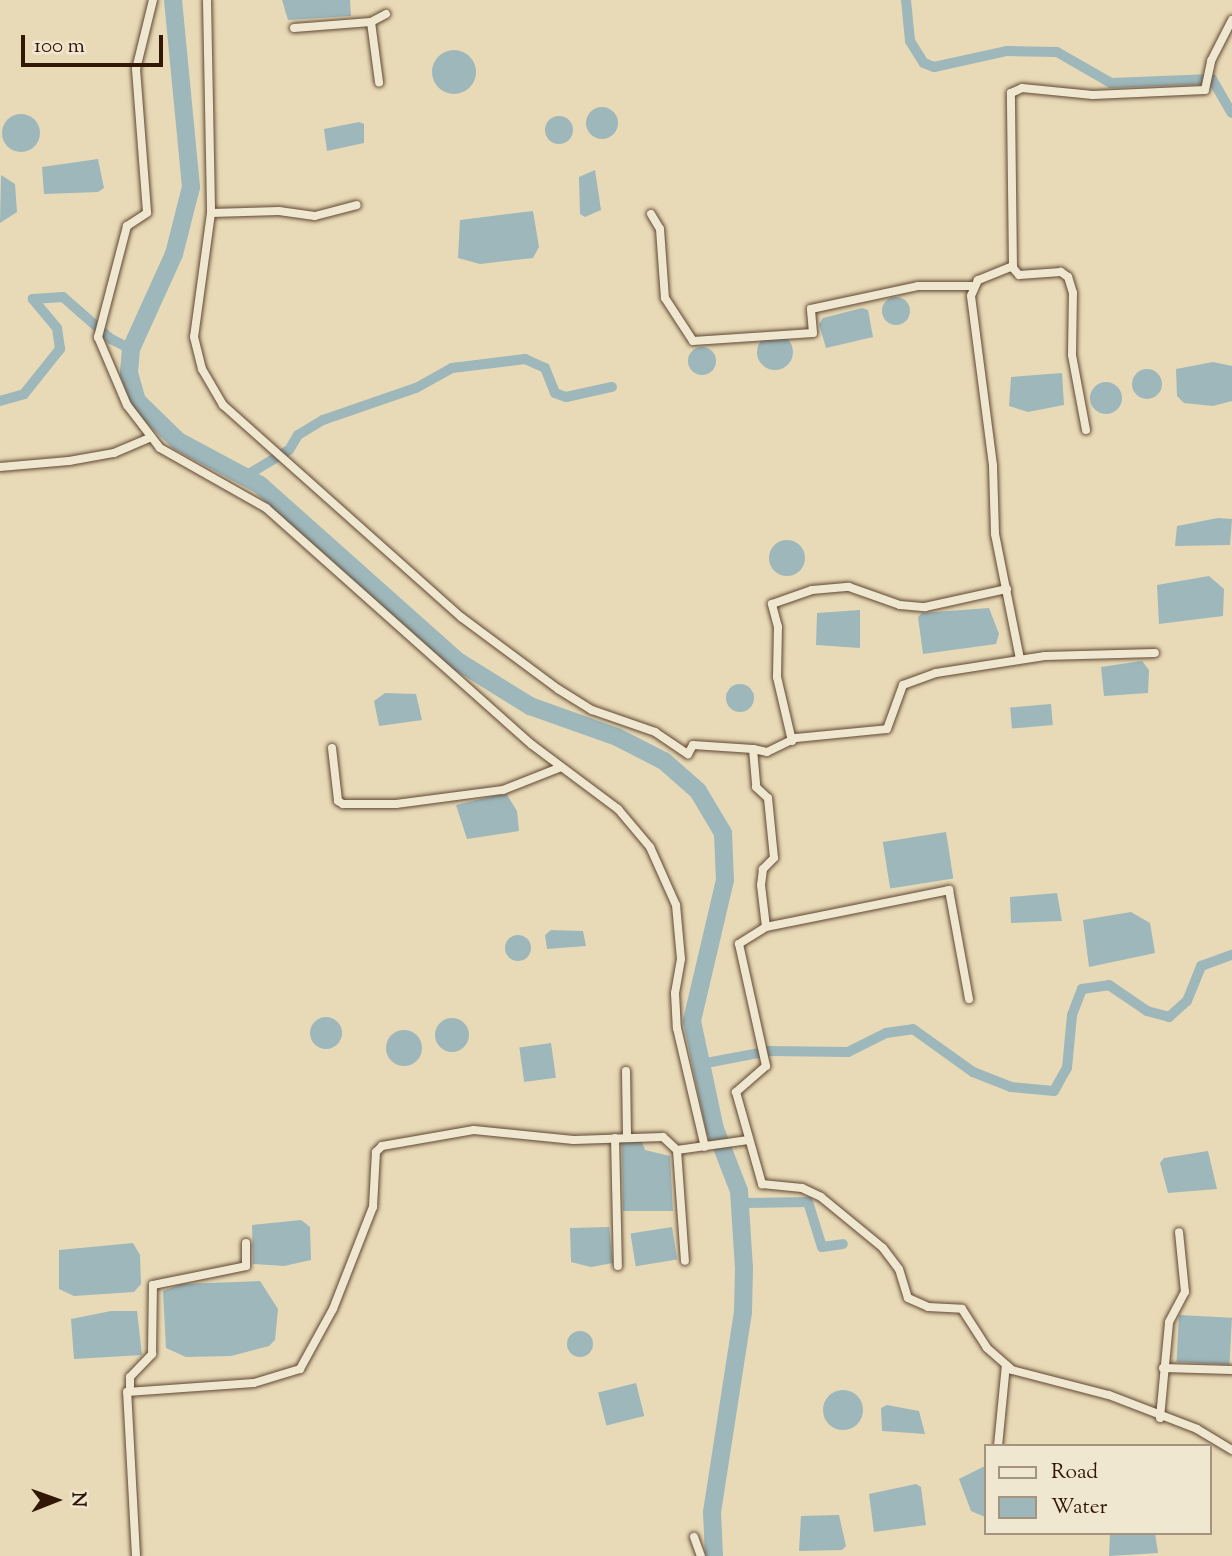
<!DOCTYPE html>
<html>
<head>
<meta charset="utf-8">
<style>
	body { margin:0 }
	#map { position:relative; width:1232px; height:1556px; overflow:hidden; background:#e8dab7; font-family:"Sorts Mill Goudy",serif }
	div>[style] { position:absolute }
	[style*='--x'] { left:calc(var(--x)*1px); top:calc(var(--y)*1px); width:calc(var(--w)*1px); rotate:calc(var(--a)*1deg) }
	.water>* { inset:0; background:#9db7bb; transform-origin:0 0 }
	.round { border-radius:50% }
	.canal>* { height:10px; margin:-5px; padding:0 5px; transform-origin:5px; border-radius:5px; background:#9db7bb }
	.river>* { height:18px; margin:-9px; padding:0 9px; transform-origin:9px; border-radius:9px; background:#9db7bb }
	.roads { filter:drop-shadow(0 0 2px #604732) drop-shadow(0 0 2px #604732) }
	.minor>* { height:8px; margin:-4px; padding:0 4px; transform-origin:4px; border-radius:4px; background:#f0e7d0 }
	span { translate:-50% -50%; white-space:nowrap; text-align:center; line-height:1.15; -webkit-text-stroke:6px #f0e7d0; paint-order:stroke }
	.legend { position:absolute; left:984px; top:1444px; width:228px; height:91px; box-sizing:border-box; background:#f0e7d0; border:2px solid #a4937f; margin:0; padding:9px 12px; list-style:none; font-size:21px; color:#321606 }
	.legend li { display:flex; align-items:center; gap:14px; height:35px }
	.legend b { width:35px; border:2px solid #a4937f }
	.north { position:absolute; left:21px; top:1465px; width:70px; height:70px; -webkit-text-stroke:5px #f0e7d0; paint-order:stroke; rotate:89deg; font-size:19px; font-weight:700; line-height:28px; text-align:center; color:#321606 }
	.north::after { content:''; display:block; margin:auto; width:24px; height:32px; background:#321606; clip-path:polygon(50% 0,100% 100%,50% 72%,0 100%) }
	.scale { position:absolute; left:21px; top:35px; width:142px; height:32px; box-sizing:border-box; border:4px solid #321606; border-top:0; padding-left:9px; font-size:21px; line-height:24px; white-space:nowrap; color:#321606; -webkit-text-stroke:5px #f0e7d0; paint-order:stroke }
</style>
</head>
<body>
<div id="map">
	<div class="water">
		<div style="clip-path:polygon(282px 0,350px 0,351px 16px,288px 20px)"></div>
		<div class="round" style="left:432px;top:50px;width:44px;height:44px"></div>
		<div class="round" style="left:586px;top:107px;width:32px;height:32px"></div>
		<div class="round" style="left:2px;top:114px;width:38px;height:38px"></div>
		<div class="round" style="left:545px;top:116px;width:28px;height:28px"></div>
		<div style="clip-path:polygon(359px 122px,364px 124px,364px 143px,327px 151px,324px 129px)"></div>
		<div style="clip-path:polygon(98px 159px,104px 188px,98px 192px,44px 194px,42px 167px)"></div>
		<div style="clip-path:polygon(595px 170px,601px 210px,585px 217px,580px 214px,579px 177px)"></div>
		<div style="clip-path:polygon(1px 175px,15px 184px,17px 212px,0 223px)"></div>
		<div style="clip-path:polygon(533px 211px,539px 247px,533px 258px,480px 264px,458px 258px,460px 220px)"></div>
		<div class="round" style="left:882px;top:297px;width:28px;height:28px"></div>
		<div style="clip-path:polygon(862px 308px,868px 310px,873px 337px,826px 348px,819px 324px,823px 318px)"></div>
		<div class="round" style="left:757px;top:334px;width:36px;height:36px"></div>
		<div class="round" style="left:688px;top:347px;width:28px;height:28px"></div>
		<div style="clip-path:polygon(1213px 362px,1232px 366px,1232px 401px,1213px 406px,1184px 403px,1177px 396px,1176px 369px)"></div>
		<div class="round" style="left:1132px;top:369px;width:30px;height:30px"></div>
		<div style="clip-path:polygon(1062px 373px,1064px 405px,1028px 412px,1009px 406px,1011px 377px)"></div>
		<div class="round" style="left:1090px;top:382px;width:32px;height:32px"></div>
		<div style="clip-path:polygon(1218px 518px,1232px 519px,1230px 545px,1175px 546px,1177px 526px)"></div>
		<div class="round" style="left:769px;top:540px;width:36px;height:36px"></div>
		<div style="clip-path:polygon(1209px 576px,1224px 589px,1223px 616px,1159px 624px,1157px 585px)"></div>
		<div style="clip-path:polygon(989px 608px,999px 634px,996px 644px,923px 654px,918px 617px,922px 613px)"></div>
		<div style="clip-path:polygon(860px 610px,860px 648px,816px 645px,817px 613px)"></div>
		<div style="clip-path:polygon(1142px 661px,1149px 670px,1148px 693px,1104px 696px,1101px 667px)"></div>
		<div class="round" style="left:726px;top:684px;width:28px;height:28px"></div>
		<div style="clip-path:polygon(385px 693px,416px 694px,422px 720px,379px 726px,374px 701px)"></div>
		<div style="left:1051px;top:704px;width:21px;height:41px;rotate:85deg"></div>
		<div style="clip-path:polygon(506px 793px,517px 811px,519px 831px,467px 839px,456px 805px)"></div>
		<div style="left:946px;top:832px;width:47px;height:64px;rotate:81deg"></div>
		<div style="clip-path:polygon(1057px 893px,1062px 921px,1011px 923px,1010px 897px)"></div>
		<div style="clip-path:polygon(1131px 912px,1150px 923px,1155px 953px,1089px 967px,1083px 920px)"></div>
		<div style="clip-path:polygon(551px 930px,583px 931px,586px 946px,547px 949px,545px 935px)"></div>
		<div class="round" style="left:505px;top:935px;width:26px;height:26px"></div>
		<div class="round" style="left:310px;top:1017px;width:32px;height:32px"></div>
		<div class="round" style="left:435px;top:1018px;width:34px;height:34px"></div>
		<div class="round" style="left:386px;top:1030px;width:36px;height:36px"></div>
		<div style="left:551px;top:1043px;width:35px;height:32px;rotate:82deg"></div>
		<div style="clip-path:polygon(622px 1142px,642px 1142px,645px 1150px,670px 1156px,673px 1211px,623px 1211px)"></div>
		<div style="clip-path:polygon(1208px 1151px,1217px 1189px,1168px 1193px,1160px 1163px,1164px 1158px)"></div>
		<div style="clip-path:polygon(301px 1220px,310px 1227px,311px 1260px,284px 1266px,253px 1264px,252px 1225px)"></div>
		<div style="clip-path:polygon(609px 1227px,613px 1263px,591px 1267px,571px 1262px,570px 1228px)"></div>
		<div style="left:672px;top:1227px;width:33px;height:42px;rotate:81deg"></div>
		<div style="clip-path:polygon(133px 1243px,140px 1255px,141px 1284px,134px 1292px,74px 1296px,59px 1289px,59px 1250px)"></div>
		<div style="clip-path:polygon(260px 1281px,278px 1309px,275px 1340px,269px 1346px,231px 1356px,186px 1357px,166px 1348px,163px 1291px,182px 1284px)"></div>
		<div style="clip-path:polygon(111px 1311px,137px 1311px,142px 1355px,74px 1359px,71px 1319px)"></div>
		<div style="left:1179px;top:1315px;width:53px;height:47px;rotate:3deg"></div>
		<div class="round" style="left:567px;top:1331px;width:26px;height:26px"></div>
		<div style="left:636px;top:1383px;width:34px;height:39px;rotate:76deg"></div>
		<div class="round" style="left:823px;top:1390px;width:40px;height:40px"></div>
		<div style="clip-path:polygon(887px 1405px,919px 1411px,925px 1434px,882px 1431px,881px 1408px)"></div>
		<div style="clip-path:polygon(985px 1466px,985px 1517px,971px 1511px,959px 1479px)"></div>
		<div style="clip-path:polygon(916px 1484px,921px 1487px,926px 1525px,874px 1532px,869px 1494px)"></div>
		<div style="clip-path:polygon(839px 1515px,846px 1546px,842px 1550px,799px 1551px,801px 1516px)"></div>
		<div style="clip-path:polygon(1110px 1533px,1155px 1533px,1158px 1553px,1109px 1556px)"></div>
	</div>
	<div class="canal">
		<div style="--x:906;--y:0;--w:41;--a:84.4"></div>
		<div style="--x:910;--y:41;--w:26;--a:58"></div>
		<div style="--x:924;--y:63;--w:11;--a:22"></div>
		<div style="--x:934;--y:67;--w:75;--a:-12.4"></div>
		<div style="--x:1007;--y:51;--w:50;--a:1.1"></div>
		<div style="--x:1057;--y:52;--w:62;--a:29.9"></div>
		<div style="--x:1111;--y:83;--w:101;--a:-2.3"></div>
		<div style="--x:1212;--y:79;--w:39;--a:60"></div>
		<div style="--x:0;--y:401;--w:25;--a:-16"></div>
		<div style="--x:24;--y:394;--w:58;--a:-51.3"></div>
		<div style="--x:60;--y:349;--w:21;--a:-98"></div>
		<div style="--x:57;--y:328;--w:38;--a:-130"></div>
		<div style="--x:33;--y:299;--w:30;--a:-4"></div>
		<div style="--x:63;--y:297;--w:64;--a:41.2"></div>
		<div style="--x:111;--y:339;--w:22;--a:27"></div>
		<div style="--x:247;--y:475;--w:49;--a:-30.8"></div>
		<div style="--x:289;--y:450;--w:17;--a:-59"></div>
		<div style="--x:298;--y:435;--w:29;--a:-31"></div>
		<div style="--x:323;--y:420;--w:98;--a:-19"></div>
		<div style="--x:416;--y:388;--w:41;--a:-29.1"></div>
		<div style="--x:452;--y:368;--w:74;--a:-7"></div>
		<div style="--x:525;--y:359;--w:22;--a:24"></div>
		<div style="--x:545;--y:368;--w:27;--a:68"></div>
		<div style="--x:555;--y:393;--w:12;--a:20"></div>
		<div style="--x:566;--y:397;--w:47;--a:-12.3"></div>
		<div style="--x:701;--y:1064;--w:69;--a:-10.8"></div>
		<div style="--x:769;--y:1051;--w:79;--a:0.7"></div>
		<div style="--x:848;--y:1052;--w:42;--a:-26.6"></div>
		<div style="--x:886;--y:1033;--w:27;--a:-8"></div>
		<div style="--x:913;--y:1029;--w:74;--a:35.6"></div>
		<div style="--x:973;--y:1072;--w:41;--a:21.5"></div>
		<div style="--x:1011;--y:1087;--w:43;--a:5.3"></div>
		<div style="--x:1054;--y:1091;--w:26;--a:-61"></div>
		<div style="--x:1067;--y:1068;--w:53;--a:-84.6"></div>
		<div style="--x:1072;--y:1015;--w:28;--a:-69"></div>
		<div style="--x:1082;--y:989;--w:27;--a:-8"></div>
		<div style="--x:1109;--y:985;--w:46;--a:34.4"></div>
		<div style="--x:1147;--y:1011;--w:23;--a:15"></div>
		<div style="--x:1169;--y:1017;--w:24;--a:-42"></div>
		<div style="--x:1187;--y:1001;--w:38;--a:-68"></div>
		<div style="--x:1201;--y:966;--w:33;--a:-20"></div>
		<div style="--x:740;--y:1203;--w:68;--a:-0.8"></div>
		<div style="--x:808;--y:1202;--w:47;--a:72.7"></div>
		<div style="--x:822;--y:1247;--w:21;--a:-8"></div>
	</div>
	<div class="river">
		<div style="--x:173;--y:0;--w:188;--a:84.5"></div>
		<div style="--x:191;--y:187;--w:69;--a:104.2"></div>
		<div style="--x:174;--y:254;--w:104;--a:114.4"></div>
		<div style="--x:131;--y:349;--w:24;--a:95"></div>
		<div style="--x:129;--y:373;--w:29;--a:74"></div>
		<div style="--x:137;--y:401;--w:57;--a:44.3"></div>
		<div style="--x:178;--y:441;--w:93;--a:28.2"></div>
		<div style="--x:260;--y:485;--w:266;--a:41.7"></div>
		<div style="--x:459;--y:662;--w:84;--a:31.8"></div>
		<div style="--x:530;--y:706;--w:92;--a:19.6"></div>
		<div style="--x:617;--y:737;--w:53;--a:27.1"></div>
		<div style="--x:664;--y:761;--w:45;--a:41.4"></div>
		<div style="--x:698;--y:791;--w:49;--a:59.2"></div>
		<div style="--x:723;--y:833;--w:47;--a:87.6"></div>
		<div style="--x:725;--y:880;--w:145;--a:103.2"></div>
		<div style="--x:692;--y:1021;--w:110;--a:78"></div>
		<div style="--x:715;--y:1129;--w:66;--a:68.8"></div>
		<div style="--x:739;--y:1191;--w:77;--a:86.3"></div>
		<div style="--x:744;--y:1268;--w:44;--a:91.3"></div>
		<div style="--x:743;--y:1312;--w:202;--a:98.8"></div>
		<div style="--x:712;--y:1512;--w:44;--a:87.4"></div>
	</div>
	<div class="roads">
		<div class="minor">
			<div style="--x:153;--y:0;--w:71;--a:103.8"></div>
			<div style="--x:136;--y:69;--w:144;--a:85.6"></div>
			<div style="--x:147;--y:213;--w:24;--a:147"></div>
			<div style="--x:127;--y:226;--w:115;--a:104.6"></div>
			<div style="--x:98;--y:337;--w:74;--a:66.9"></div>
			<div style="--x:127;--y:405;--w:54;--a:52.5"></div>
			<div style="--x:160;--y:448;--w:122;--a:29.5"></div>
			<div style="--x:266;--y:508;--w:355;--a:41.7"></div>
			<div style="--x:531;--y:744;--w:109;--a:36.8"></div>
			<div style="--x:618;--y:809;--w:50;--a:49.9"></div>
			<div style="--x:650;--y:847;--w:64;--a:65.9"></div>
			<div style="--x:676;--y:905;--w:54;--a:84.7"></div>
			<div style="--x:681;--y:959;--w:35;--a:100"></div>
			<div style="--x:675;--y:993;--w:35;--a:87"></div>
			<div style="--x:677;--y:1028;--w:122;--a:76.8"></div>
			<div style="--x:207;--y:0;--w:213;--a:88.9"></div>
			<div style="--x:211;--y:213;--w:125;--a:97.8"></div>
			<div style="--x:194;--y:337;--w:33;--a:76"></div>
			<div style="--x:202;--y:369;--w:42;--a:59.7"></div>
			<div style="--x:223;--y:405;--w:319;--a:41.7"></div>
			<div style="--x:461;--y:617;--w:121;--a:36.6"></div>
			<div style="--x:558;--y:689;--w:40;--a:32"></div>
			<div style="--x:592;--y:710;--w:67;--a:19.2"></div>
			<div style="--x:655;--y:732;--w:40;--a:34"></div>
			<div style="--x:688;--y:754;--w:10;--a:-61"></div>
			<div style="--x:693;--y:745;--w:60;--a:3.8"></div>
			<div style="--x:753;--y:749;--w:38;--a:85"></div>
			<div style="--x:756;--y:787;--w:16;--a:43"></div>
			<div style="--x:768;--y:798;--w:60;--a:84.3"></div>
			<div style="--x:774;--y:858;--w:16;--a:135"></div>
			<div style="--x:763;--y:869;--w:16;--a:97"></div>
			<div style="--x:761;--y:885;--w:42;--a:83.2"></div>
			<div style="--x:766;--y:927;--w:32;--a:148"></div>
			<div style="--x:739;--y:944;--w:125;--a:77.5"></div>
			<div style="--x:766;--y:1066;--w:40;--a:139"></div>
			<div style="--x:736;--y:1092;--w:96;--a:74.2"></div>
			<div style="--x:762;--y:1184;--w:40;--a:5.7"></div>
			<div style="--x:802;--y:1188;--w:21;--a:25"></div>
			<div style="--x:821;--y:1197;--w:80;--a:39.4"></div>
			<div style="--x:883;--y:1248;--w:26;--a:53"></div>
			<div style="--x:899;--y:1269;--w:30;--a:73"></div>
			<div style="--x:908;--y:1298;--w:22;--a:24"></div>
			<div style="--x:928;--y:1307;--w:34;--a:3"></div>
			<div style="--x:962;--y:1309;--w:46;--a:57.3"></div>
			<div style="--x:987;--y:1348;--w:33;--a:41"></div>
			<div style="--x:1012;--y:1370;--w:100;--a:14.5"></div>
			<div style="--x:1109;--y:1395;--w:94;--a:21.1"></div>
			<div style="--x:1197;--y:1429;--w:41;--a:31"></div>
			<div style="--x:371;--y:22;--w:61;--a:82.4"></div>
			<div style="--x:294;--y:28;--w:77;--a:-4.5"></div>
			<div style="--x:371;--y:22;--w:17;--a:-28"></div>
			<div style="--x:211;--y:213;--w:68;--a:-1.7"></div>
			<div style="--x:279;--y:211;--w:36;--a:8"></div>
			<div style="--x:315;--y:216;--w:43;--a:-14.7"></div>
			<div style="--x:651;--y:214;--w:17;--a:59"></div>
			<div style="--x:660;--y:229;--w:69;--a:85.9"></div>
			<div style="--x:665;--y:298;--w:51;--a:56.9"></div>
			<div style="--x:693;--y:341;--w:120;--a:-3.8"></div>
			<div style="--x:813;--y:333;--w:24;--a:-95"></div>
			<div style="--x:811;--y:309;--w:109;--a:-12.1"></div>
			<div style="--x:918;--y:286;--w:55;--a:0"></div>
			<div style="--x:1013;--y:266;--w:38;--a:158"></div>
			<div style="--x:978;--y:280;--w:17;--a:114"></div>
			<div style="--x:971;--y:296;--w:171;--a:82.6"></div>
			<div style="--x:993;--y:466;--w:68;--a:88.3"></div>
			<div style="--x:995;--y:534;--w:127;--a:78.7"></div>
			<div style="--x:1086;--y:430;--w:76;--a:-100.6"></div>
			<div style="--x:1072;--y:355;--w:62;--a:-89.1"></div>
			<div style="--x:1073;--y:293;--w:17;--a:-107"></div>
			<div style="--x:1068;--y:277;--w:9;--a:-144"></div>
			<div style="--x:1061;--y:272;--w:42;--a:175.9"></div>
			<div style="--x:1019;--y:275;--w:9;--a:-131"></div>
			<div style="--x:1013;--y:268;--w:175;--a:-90.7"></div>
			<div style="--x:1011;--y:93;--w:12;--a:-24"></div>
			<div style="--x:1022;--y:88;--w:71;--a:5.6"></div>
			<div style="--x:1093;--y:95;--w:112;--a:-2.6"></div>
			<div style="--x:1205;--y:90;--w:30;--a:-78"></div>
			<div style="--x:1211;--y:61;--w:46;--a:-62.9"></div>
			<div style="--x:0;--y:467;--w:69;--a:-5"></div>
			<div style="--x:69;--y:461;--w:46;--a:-10.1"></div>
			<div style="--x:114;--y:453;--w:38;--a:-23"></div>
			<div style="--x:792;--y:741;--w:66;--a:-103.2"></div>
			<div style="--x:777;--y:677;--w:50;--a:-88.9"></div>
			<div style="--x:778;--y:627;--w:24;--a:-105"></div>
			<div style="--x:772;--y:604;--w:42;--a:-19.3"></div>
			<div style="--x:812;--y:590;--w:37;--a:-5"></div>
			<div style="--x:849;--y:587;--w:54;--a:19.4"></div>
			<div style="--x:900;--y:605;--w:25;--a:5"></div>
			<div style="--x:925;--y:607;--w:84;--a:-12.4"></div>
			<div style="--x:332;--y:748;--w:53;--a:83.5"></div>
			<div style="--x:338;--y:801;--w:6;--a:31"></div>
			<div style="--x:343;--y:804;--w:53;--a:0"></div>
			<div style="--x:396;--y:804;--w:108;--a:-7.5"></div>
			<div style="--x:503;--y:790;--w:62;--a:-21.6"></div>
			<div style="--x:753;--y:749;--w:14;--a:12"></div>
			<div style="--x:767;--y:752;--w:32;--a:-26"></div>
			<div style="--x:796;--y:738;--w:91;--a:-5.6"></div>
			<div style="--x:887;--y:729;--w:47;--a:-70"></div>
			<div style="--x:903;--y:685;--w:35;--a:-20"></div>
			<div style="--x:936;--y:673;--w:110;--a:-8.9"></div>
			<div style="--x:1045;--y:656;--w:110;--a:-1.6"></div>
			<div style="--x:766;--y:927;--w:187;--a:-11.4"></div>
			<div style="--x:949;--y:890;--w:111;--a:79.6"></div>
			<div style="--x:626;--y:1071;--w:67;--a:89.1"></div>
			<div style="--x:615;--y:1138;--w:128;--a:88.7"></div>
			<div style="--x:677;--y:1150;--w:111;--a:85.9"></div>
			<div style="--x:1163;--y:1368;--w:69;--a:1.7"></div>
			<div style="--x:130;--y:1390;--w:13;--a:-90"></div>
			<div style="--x:130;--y:1377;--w:32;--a:-46"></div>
			<div style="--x:152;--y:1354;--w:69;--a:-89.2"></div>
			<div style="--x:153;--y:1285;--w:95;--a:-11.5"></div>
			<div style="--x:246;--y:1266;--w:23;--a:-90"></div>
			<div style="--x:1160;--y:1418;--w:96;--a:-84.6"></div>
			<div style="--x:1169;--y:1322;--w:34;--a:-62"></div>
			<div style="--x:1185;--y:1292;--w:60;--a:-95.7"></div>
			<div style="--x:998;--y:1446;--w:81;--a:-84.4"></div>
			<div style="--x:694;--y:1537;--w:20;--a:70"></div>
			<div style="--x:136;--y:1556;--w:164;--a:-93.1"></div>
			<div style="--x:127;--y:1392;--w:127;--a:-4.1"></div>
			<div style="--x:254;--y:1383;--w:48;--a:-16.9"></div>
			<div style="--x:300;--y:1369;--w:68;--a:-61.2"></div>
			<div style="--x:333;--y:1309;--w:110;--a:-68.6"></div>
			<div style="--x:373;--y:1207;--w:55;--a:-86.9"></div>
			<div style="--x:376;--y:1152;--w:8;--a:-45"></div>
			<div style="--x:382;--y:1146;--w:93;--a:-9.9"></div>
			<div style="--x:474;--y:1130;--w:100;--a:5.7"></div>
			<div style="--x:574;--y:1140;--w:89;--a:-1.9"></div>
			<div style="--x:663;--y:1137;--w:19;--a:43"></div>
			<div style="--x:677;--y:1150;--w:72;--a:-8"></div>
		</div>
	</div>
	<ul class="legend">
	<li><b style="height:9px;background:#f0e7d0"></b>Road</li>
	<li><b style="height:19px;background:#9db7bb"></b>Water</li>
	</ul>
	<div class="north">N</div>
	<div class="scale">100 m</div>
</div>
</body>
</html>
